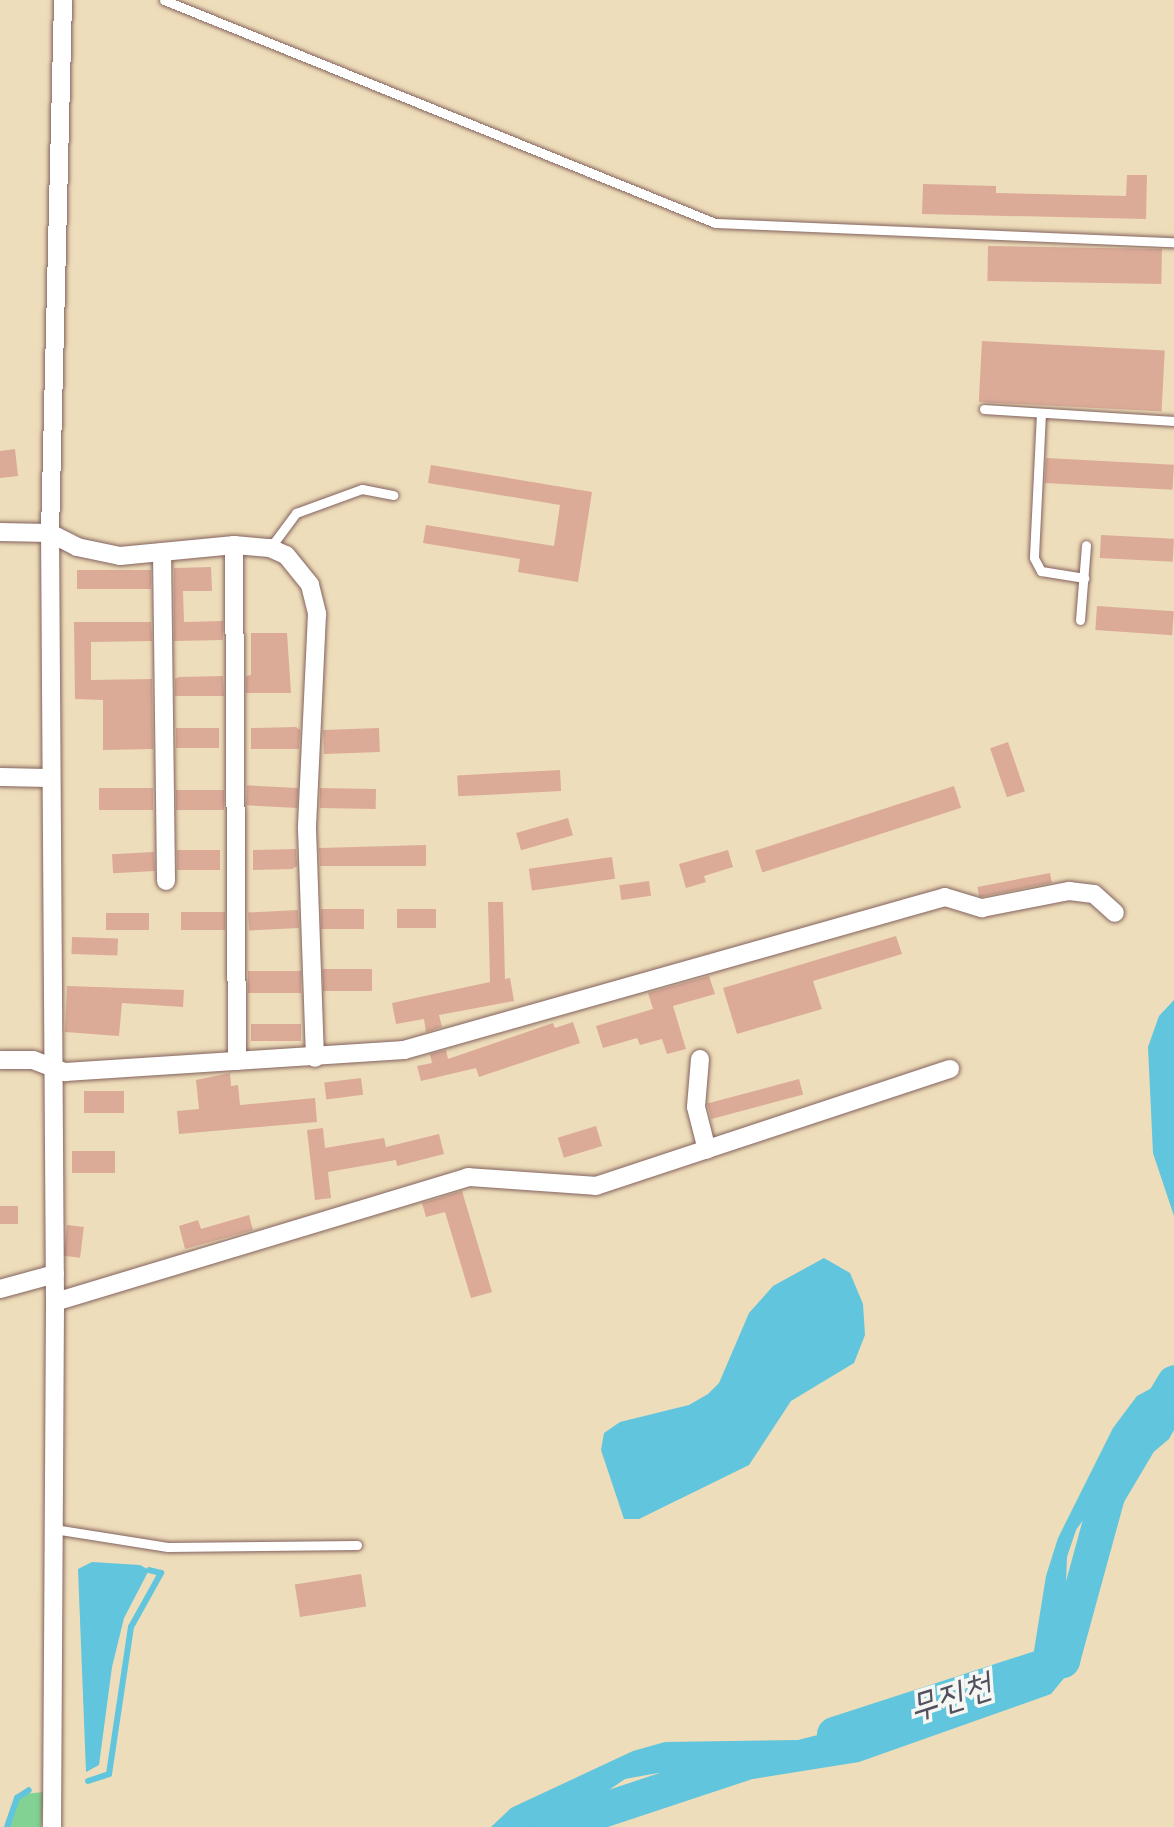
<!DOCTYPE html>
<html>
<head>
<meta charset="utf-8">
<style>
	body { margin:0 }
	#map { position:relative; width:1174px; height:1827px; overflow:hidden; background:#eeddba; font-family:Caveat,"Poor Story",sans-serif }
	div>[style] { position:absolute }
	[style*='--x'] { left:calc(var(--x)*1px); top:calc(var(--y)*1px); width:calc(var(--w)*1px); rotate:calc(var(--a)*1deg) }
	.green>* { inset:0; background:#81d293 }
	.water>* { inset:0; background:#60c5dd }
	.stream>* { height:6px; margin:-3px; padding:0 3px; transform-origin:3px; border-radius:3px; background:#60c5dd }
	.river>* { height:35px; margin:-17.5px; padding:0 17.5px; transform-origin:17.5px; border-radius:17.5px; background:#60c5dd }
	.building>* { inset:0; background:#dbab98; transform-origin:0 0 }
	.roads { filter:drop-shadow(0 0 2px #83625d) drop-shadow(0 0 2px #83625d) }
	.lane>* { height:9px; margin:-4.5px; padding:0 4.5px; transform-origin:4.5px; border-radius:4.5px; background:#fff }
	.street>* { height:18px; margin:-9px; padding:0 9px; transform-origin:9px; border-radius:9px; background:#fff }
	span { translate:-50% -50%; white-space:nowrap; text-align:center; line-height:1.15; -webkit-text-stroke:7px #f6f6f2; paint-order:stroke }
	.water-label { font-size:35px; color:#515160; font-style:italic }
</style>
</head>
<body>
<div id="map">
	<div class="green">
		<div style="clip-path:polygon(44px 1792px,41px 1827px,9px 1827px,18px 1800px,24px 1794px)"></div>
	</div>
	<div class="water">
		<div style="clip-path:polygon(1174px 1000px,1174px 1216px,1153px 1153px,1148px 1047px,1159px 1016px)"></div>
		<div style="clip-path:polygon(824px 1258px,850px 1273px,863px 1304px,865px 1335px,854px 1363px,791px 1401px,749px 1465px,639px 1519px,624px 1519px,601px 1450px,604px 1433px,620px 1422px,689px 1405px,708px 1394px,719px 1383px,749px 1313px,773px 1286px)"></div>
		<div style="clip-path:polygon(1174px 1376px,1174px 1430px,1169px 1439px,1098px 1499px,1076px 1530px,1067px 1557px,1065px 1608px,1070px 1650px,1065px 1677px,1051px 1694px,859px 1762px,753px 1779px,658px 1773px,625px 1779px,597px 1798px,574px 1827px,491px 1827px,511px 1808px,633px 1751px,665px 1742px,798px 1740px,1011px 1686px,1024px 1676px,1033px 1657px,1046px 1576px,1058px 1538px,1113px 1428px,1137px 1396px)"></div>
		<div style="clip-path:polygon(92px 1562px,140px 1565px,149px 1570px,124px 1618px,112px 1667px,99px 1765px,86px 1772px,78px 1569px)"></div>
	</div>
	<div class="stream">
		<div style="--x:88;--y:1781;--w:22;--a:-18"></div>
		<div style="--x:109;--y:1774;--w:149;--a:-81.5"></div>
		<div style="--x:131;--y:1627;--w:62;--a:-60.9"></div>
		<div style="--x:161;--y:1573;--w:12;--a:-166"></div>
		<div style="--x:7;--y:1827;--w:31;--a:-71"></div>
		<div style="--x:17;--y:1798;--w:14;--a:-34"></div>
	</div>
	<div class="river">
		<div style="--x:834;--y:1734;--w:240;--a:-18"></div>
		<div style="--x:1062;--y:1660;--w:171;--a:-74.7"></div>
		<div style="--x:1107;--y:1495;--w:131;--a:-59.3"></div>
		<div style="--x:550;--y:1827;--w:207;--a:-18.3"></div>
	</div>
	<div class="building">
		<div style="clip-path:polygon(1127px 175px,1147px 175px,1146px 219px,922px 214px,923px 184px,996px 186px,996px 193px,1126px 196px)"></div>
		<div style="left:988px;top:246px;width:174px;height:35px;rotate:1deg"></div>
		<div style="left:982px;top:341px;width:183px;height:61px;rotate:3deg"></div>
		<div style="clip-path:polygon(15px 449px,18px 476px,0 478px,0 451px)"></div>
		<div style="left:1046px;top:458px;width:128px;height:25px;rotate:3deg"></div>
		<div style="clip-path:polygon(431px 465px,592px 492px,578px 582px,518px 572px,520px 559px,423px 543px,426px 525px,554px 546px,560px 505px,428px 483px)"></div>
		<div style="left:1101px;top:535px;width:73px;height:23px;rotate:3deg"></div>
		<div style="clip-path:polygon(211px 567px,212px 591px,183px 591px,184px 622px,223px 621px,223px 640px,174px 641px,174px 568px)"></div>
		<div style="left:151px;top:570px;width:19px;height:74px;rotate:90deg"></div>
		<div style="left:1097px;top:606px;width:77px;height:24px;rotate:4deg"></div>
		<div style="clip-path:polygon(74px 622px,151px 622px,152px 641px,91px 642px,91px 680px,152px 679px,153px 749px,103px 750px,103px 700px,75px 699px)"></div>
		<div style="clip-path:polygon(251px 633px,287px 633px,291px 693px,246px 693px,246px 676px,251px 675px)"></div>
		<div style="clip-path:polygon(223px 676px,224px 696px,175px 696px,175px 679px,179px 677px)"></div>
		<div style="clip-path:polygon(296px 727px,300px 730px,299px 749px,251px 749px,251px 728px)"></div>
		<div style="left:219px;top:728px;width:20px;height:43px;rotate:90deg"></div>
		<div style="left:379px;top:728px;width:24px;height:56px;rotate:88deg"></div>
		<div style="left:1008px;top:742px;width:52px;height:19px;rotate:71deg"></div>
		<div style="left:560px;top:770px;width:21px;height:103px;rotate:87deg"></div>
		<div style="left:954px;top:786px;width:23px;height:209px;rotate:72deg"></div>
		<div style="left:99px;top:788px;width:54px;height:22px"></div>
		<div style="left:298px;top:788px;width:20px;height:51px;rotate:93deg"></div>
		<div style="left:320px;top:788px;width:56px;height:20px;rotate:1deg"></div>
		<div style="left:224px;top:790px;width:20px;height:48px;rotate:90deg"></div>
		<div style="left:568px;top:818px;width:18px;height:54px;rotate:74deg"></div>
		<div style="clip-path:polygon(426px 845px,426px 866px,320px 866px,319px 848px)"></div>
		<div style="clip-path:polygon(296px 849px,297px 866px,292px 869px,253px 870px,253px 850px)"></div>
		<div style="left:220px;top:850px;width:20px;height:43px;rotate:90deg"></div>
		<div style="clip-path:polygon(728px 850px,733px 867px,704px 876px,706px 882px,686px 888px,679px 864px)"></div>
		<div style="left:154px;top:852px;width:19px;height:42px;rotate:87deg"></div>
		<div style="left:612px;top:857px;width:22px;height:84px;rotate:82deg"></div>
		<div style="left:1050px;top:873px;width:10px;height:74px;rotate:79deg"></div>
		<div style="left:649px;top:881px;width:15px;height:30px;rotate:82deg"></div>
		<div style="clip-path:polygon(488px 902px,503px 902px,505px 979px,510px 978px,514px 1001px,439px 1015px,442px 1027px,426px 1032px,424px 1019px,396px 1024px,392px 1003px,490px 982px)"></div>
		<div style="left:364px;top:909px;width:20px;height:43px;rotate:90deg"></div>
		<div style="left:397px;top:909px;width:39px;height:19px"></div>
		<div style="left:298px;top:910px;width:18px;height:50px;rotate:87deg"></div>
		<div style="left:225px;top:912px;width:18px;height:44px;rotate:90deg"></div>
		<div style="left:149px;top:913px;width:17px;height:43px;rotate:90deg"></div>
		<div style="clip-path:polygon(896px 936px,902px 954px,813px 981px,822px 1009px,737px 1034px,723px 988px)"></div>
		<div style="left:72px;top:937px;width:46px;height:17px;rotate:2deg"></div>
		<div style="left:372px;top:969px;width:22px;height:49px;rotate:90deg"></div>
		<div style="left:301px;top:971px;width:22px;height:53px;rotate:90deg"></div>
		<div style="clip-path:polygon(709px 976px,715px 994px,673px 1006px,686px 1049px,667px 1054px,662px 1039px,640px 1045px,637px 1038px,603px 1048px,596px 1026px,653px 1009px,648px 993px)"></div>
		<div style="clip-path:polygon(67px 986px,184px 990px,183px 1007px,122px 1003px,119px 1036px,65px 1032px)"></div>
		<div style="clip-path:polygon(573px 1022px,580px 1043px,479px 1077px,476px 1068px,421px 1081px,417px 1066px,432px 1063px,430px 1054px,446px 1050px,448px 1059px,553px 1023px,555px 1028px)"></div>
		<div style="left:251px;top:1024px;width:50px;height:17px"></div>
		<div style="clip-path:polygon(230px 1073px,231px 1086px,238px 1085px,240px 1105px,315px 1098px,317px 1122px,179px 1134px,177px 1111px,199px 1109px,196px 1080px)"></div>
		<div style="left:361px;top:1078px;width:17px;height:37px;rotate:83deg"></div>
		<div style="left:799px;top:1079px;width:16px;height:95px;rotate:75deg"></div>
		<div style="left:84px;top:1091px;width:40px;height:22px"></div>
		<div style="left:596px;top:1126px;width:21px;height:40px;rotate:73deg"></div>
		<div style="clip-path:polygon(323px 1128px,325px 1148px,384px 1138px,386px 1147px,439px 1134px,444px 1154px,397px 1166px,396px 1160px,328px 1172px,331px 1198px,315px 1200px,307px 1130px)"></div>
		<div style="left:115px;top:1151px;width:22px;height:43px;rotate:90deg"></div>
		<div style="clip-path:polygon(462px 1191px,492px 1292px,471px 1298px,445px 1212px,426px 1217px,422px 1203px)"></div>
		<div style="left:0;top:1206px;width:18px;height:18px"></div>
		<div style="clip-path:polygon(249px 1215px,253px 1230px,185px 1249px,179px 1226px,198px 1220px,201px 1229px)"></div>
		<div style="left:67px;top:1225px;width:17px;height:31px;rotate:7deg"></div>
		<div style="left:361px;top:1574px;width:33px;height:67px;rotate:81deg"></div>
	</div>
	<div class="roads">
		<div class="lane">
			<div style="--x:164;--y:0;--w:594;--a:22.03"></div>
			<div style="--x:715;--y:223;--w:459;--a:2.4"></div>
			<div style="--x:984;--y:409;--w:190;--a:3.6"></div>
			<div style="--x:1041;--y:413;--w:145;--a:92.8"></div>
			<div style="--x:1034;--y:558;--w:15;--a:62"></div>
			<div style="--x:1041;--y:571;--w:44;--a:9.2"></div>
			<div style="--x:270;--y:548;--w:44;--a:-53.4"></div>
			<div style="--x:296;--y:513;--w:70;--a:-20"></div>
			<div style="--x:362;--y:489;--w:32;--a:11"></div>
			<div style="--x:1080;--y:620;--w:75;--a:-85.4"></div>
			<div style="--x:54;--y:1529;--w:115;--a:9"></div>
			<div style="--x:168;--y:1547;--w:189;--a:-0.6"></div>
		</div>
		<div class="street">
			<div style="--x:0;--y:532;--w:50;--a:1.1"></div>
			<div style="--x:50;--y:533;--w:30;--a:27"></div>
			<div style="--x:77;--y:547;--w:44;--a:11.8"></div>
			<div style="--x:120;--y:556;--w:115;--a:-5.5"></div>
			<div style="--x:234;--y:545;--w:36;--a:5"></div>
			<div style="--x:270;--y:548;--w:17;--a:24"></div>
			<div style="--x:286;--y:555;--w:38;--a:51"></div>
			<div style="--x:310;--y:585;--w:30;--a:76"></div>
			<div style="--x:317;--y:614;--w:215;--a:92.7"></div>
			<div style="--x:307;--y:829;--w:229;--a:88"></div>
			<div style="--x:234;--y:545;--w:516;--a:89.67"></div>
			<div style="--x:162;--y:552;--w:329;--a:89.3"></div>
			<div style="--x:0;--y:777;--w:49;--a:1.2"></div>
			<div style="--x:700;--y:1059;--w:48;--a:94.8"></div>
			<div style="--x:696;--y:1107;--w:44;--a:75.7"></div>
			<div style="--x:0;--y:1060;--w:33;--a:0"></div>
			<div style="--x:33;--y:1060;--w:34;--a:21"></div>
			<div style="--x:65;--y:1072;--w:340;--a:-3.7"></div>
			<div style="--x:404;--y:1050;--w:562;--a:-15.79"></div>
			<div style="--x:945;--y:897;--w:39;--a:17"></div>
			<div style="--x:982;--y:908;--w:89;--a:-11.1"></div>
			<div style="--x:1069;--y:891;--w:25;--a:7"></div>
			<div style="--x:1094;--y:894;--w:28;--a:42"></div>
			<div style="--x:0;--y:1289;--w:57;--a:-15.3"></div>
			<div style="--x:55;--y:1302;--w:432;--a:-16.8"></div>
			<div style="--x:468;--y:1177;--w:128;--a:4"></div>
			<div style="--x:596;--y:1186;--w:373;--a:-18.3"></div>
			<div style="--x:52;--y:1827;--w:525;--a:-89.67"></div>
			<div style="--x:55;--y:1302;--w:769;--a:-90.37"></div>
			<div style="--x:50;--y:533;--w:533;--a:-88.6"></div>
		</div>
	</div>
	<div class="water-label">
		<span style="left:950px;top:1697px;rotate:-18deg">무진천</span>
	</div>
</div>
</body>
</html>
